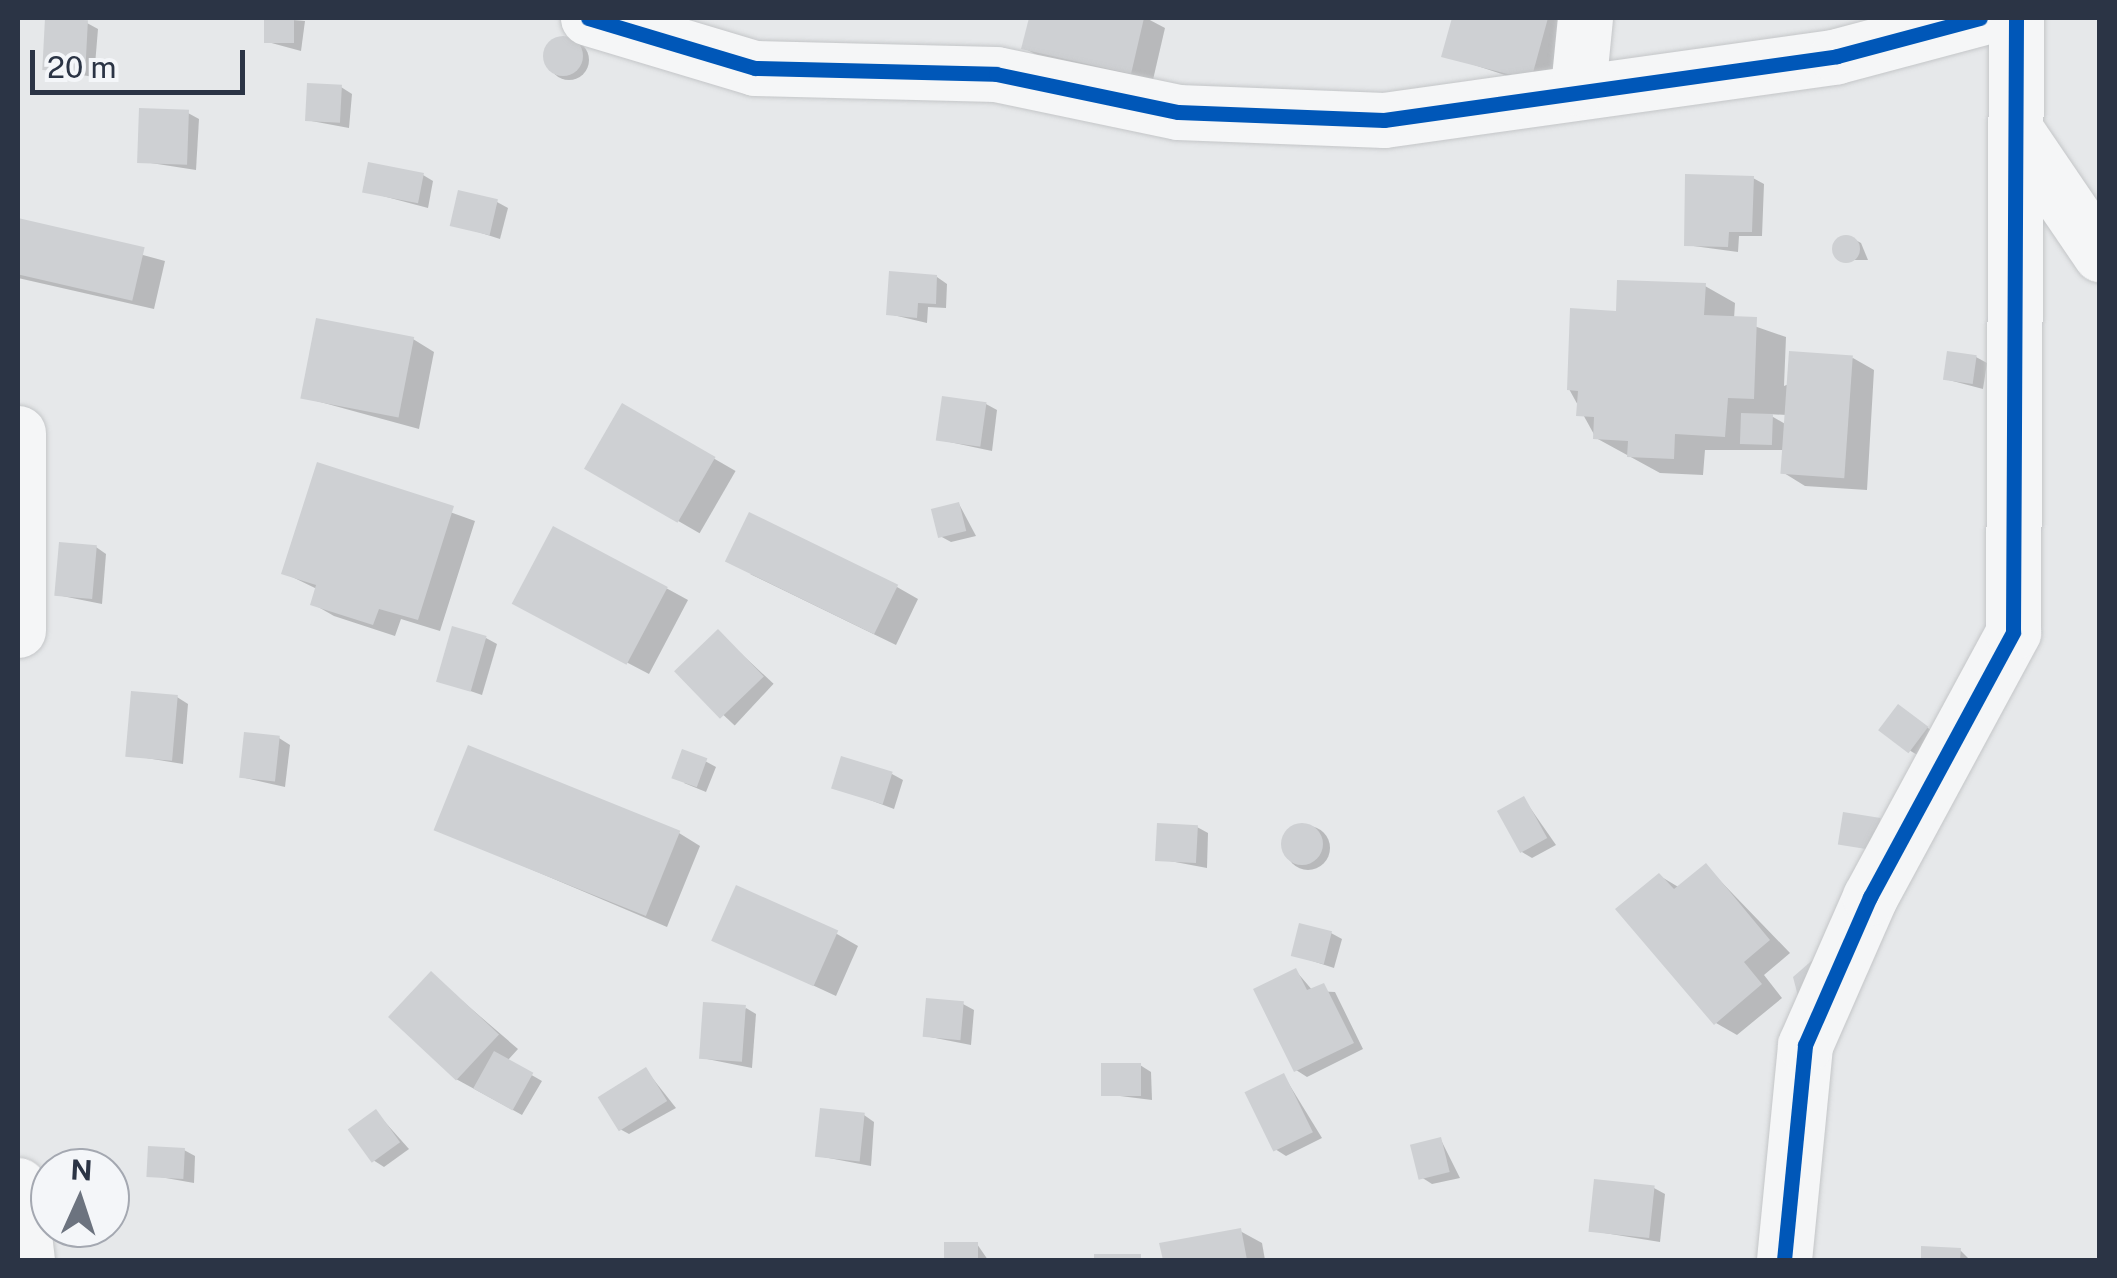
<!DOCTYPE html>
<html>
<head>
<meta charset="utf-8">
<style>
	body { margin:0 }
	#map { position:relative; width:2117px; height:1278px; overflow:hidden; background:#e6e8ea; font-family:"Public Sans",sans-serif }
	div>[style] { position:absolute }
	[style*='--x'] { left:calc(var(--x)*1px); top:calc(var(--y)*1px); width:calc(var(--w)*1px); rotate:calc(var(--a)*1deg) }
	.shadow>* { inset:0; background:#0003; transform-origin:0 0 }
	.round { border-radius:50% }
	.building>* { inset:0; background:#ced0d3; transform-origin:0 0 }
	.roads { filter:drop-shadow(0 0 2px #c4c6c8) drop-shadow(0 0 2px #c4c6c8) }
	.minor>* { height:55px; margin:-27.5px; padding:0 27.5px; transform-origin:27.5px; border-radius:27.5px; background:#f5f6f7 }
	.cycleway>* { height:15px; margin:-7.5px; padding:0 7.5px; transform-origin:7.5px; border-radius:7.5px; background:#0057b8 }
	span { translate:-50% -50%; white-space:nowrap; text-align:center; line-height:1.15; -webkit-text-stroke:8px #f4f6f9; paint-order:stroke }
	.frame { position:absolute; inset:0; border:20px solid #2b3445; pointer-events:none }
	.north { position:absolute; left:30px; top:1148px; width:100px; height:100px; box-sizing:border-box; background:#f4f6f9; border:2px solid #a4a8b1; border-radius:50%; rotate:3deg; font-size:28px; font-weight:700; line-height:40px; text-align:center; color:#2b3445 }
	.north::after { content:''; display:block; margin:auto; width:35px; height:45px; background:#6c737f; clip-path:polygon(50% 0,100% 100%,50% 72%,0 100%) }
	.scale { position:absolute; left:30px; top:50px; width:215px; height:45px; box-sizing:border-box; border:5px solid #2b3445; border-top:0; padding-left:12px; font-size:30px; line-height:35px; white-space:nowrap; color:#2b3445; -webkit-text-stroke:8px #f4f6f9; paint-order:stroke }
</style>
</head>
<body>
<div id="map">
	<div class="shadow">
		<div style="clip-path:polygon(267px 18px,305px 21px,301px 51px,264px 41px)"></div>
		<div style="clip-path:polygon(1031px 18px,1146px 18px,1165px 28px,1152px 84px,1046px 60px,1024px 48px)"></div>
		<div style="clip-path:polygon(1454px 18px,1572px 18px,1553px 91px,1444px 55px)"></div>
		<div style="clip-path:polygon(87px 23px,98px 29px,94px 77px,44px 69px)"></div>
		<div class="round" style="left:549px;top:40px;width:40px;height:40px"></div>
		<div style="clip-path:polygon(341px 87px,352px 94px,349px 128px,306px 120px)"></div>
		<div style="clip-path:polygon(188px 113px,199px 119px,196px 170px,138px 161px)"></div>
		<div style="clip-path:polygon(423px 175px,433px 181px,428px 208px,364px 191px)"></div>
		<div style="clip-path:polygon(1753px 178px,1764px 184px,1762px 236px,1739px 236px,1738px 252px,1686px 245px)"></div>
		<div style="clip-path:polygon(497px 202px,508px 208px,500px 239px,453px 224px)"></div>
		<div style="clip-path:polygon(18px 221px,165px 261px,154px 309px,18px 278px)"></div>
		<div style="clip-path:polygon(1850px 237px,1861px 243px,1868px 260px,1841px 260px,1836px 243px)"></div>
		<div style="clip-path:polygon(937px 277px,947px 284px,946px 308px,928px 307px,927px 323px,889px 314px)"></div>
		<div style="clip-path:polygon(evenodd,1705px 286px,1735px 303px,1734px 319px,1786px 337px,1784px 386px,1853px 358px,1874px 370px,1867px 490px,1805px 486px,1784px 473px,1785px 450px,1705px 450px,1703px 475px,1660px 473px,1596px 438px,1569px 389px,1618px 313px,1705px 286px,1768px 414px,1787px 415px,1787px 425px,1768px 414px)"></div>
		<div style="clip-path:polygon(413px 339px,434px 352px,419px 429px,302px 397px)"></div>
		<div style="clip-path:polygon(1976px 357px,1987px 363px,1983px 389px,1945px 379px)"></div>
		<div style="clip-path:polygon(986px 404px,997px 410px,992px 451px,940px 440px)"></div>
		<div style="left:623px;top:406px;width:130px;height:72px;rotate:30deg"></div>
		<div style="clip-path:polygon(319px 465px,475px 521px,440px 631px,401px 619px,395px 636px,334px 616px,313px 604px,317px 589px,284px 573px)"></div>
		<div style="clip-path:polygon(959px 504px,976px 536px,951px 542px,940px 536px)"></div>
		<div style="clip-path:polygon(96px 547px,106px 554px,102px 604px,57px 595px)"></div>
		<div style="clip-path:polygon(750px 574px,897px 587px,918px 599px,896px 645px)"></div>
		<div style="clip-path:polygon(666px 588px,688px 600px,649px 674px,536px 615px)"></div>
		<div style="left:718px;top:632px;width:76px;height:57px;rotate:43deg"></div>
		<div style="clip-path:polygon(486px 638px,497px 644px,482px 695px,438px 680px)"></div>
		<div style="clip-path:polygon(177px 697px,188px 704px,183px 764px,128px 755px)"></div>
		<div style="clip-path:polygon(1909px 713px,1937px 735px,1919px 756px,1909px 750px)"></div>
		<div style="clip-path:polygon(279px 738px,290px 745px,285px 787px,241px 777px)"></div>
		<div style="clip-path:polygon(705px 761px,716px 767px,706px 792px,684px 783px)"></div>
		<div style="clip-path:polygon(892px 774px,903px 780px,894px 809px,833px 786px)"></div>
		<div style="clip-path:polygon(1524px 799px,1556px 845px,1532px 858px,1522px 852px)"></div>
		<div class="round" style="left:1286px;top:826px;width:44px;height:44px"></div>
		<div style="clip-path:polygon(1197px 827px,1208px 833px,1207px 868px,1159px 859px)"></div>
		<div style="clip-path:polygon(436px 829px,679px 833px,700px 846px,667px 927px)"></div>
		<div style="clip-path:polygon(1706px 866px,1790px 953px,1764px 975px,1782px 998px,1737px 1035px,1716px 1023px,1660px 876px,1680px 888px)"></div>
		<div style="clip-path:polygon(1331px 933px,1342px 939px,1334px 968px,1294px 955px)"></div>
		<div style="clip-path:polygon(837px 934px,858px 946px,836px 996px,713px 939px)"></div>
		<div style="clip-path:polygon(1296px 971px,1313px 991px,1335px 992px,1363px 1049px,1307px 1077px,1296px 1070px)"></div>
		<div style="clip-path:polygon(431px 974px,518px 1049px,507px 1061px,542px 1081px,522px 1115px,456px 1079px)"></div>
		<div style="clip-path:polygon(963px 1004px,974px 1010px,971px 1045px,925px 1036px)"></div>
		<div style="clip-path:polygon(746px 1008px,756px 1014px,752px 1068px,702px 1058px)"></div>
		<div style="clip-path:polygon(1140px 1065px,1151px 1072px,1152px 1100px,1104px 1094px)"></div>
		<div style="clip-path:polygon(646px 1070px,676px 1108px,629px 1134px,618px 1128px)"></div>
		<div style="clip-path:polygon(1284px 1076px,1322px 1138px,1286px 1156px,1275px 1149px)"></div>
		<div style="clip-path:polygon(376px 1112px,409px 1149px,384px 1167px,373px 1160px)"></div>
		<div style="clip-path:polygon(864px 1115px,874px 1122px,871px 1166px,818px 1156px)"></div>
		<div style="clip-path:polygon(1441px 1140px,1460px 1178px,1432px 1184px,1421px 1177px)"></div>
		<div style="clip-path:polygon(184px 1150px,195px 1156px,194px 1183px,149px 1175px)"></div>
		<div style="clip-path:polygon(1654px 1188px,1665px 1194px,1660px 1242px,1592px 1231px)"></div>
		<div style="clip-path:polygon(1240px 1231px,1262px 1243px,1265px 1260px,1165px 1260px,1162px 1245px)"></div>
		<div style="clip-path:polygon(977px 1244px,988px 1260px,947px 1260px,947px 1245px)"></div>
		<div style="clip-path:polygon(1923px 1249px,1960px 1250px,1970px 1260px,1923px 1260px)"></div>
		<div style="left:1526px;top:1259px;width:51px;height:1px"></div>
	</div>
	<div class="building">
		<div style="left:45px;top:18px;width:43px;height:52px;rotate:3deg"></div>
		<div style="left:264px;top:18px;width:30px;height:25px"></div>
		<div style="clip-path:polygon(1029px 18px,1144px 18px,1131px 74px,1021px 49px)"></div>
		<div style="clip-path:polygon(1452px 18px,1548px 18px,1531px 80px,1441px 57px)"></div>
		<div class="round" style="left:543px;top:36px;width:40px;height:40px"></div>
		<div style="left:307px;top:83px;width:35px;height:38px;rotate:3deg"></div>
		<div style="left:139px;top:108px;width:50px;height:55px;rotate:2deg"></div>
		<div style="left:368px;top:162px;width:57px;height:31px;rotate:11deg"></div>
		<div style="clip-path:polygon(1685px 174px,1754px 176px,1752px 232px,1729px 232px,1728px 247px,1684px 246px)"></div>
		<div style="left:458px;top:190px;width:41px;height:37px;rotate:13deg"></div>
		<div style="left:18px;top:218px;width:130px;height:55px;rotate:13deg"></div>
		<div class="round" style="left:1832px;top:235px;width:28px;height:28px"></div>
		<div style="clip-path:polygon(889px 271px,937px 275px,936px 304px,918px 303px,917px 318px,886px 315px)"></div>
		<div style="clip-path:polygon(1617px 280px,1706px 283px,1704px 315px,1757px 317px,1754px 399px,1728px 398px,1725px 437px,1675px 434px,1674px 459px,1627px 457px,1628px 441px,1593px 439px,1594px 417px,1576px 416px,1578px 391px,1567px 390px,1570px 308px,1616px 311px)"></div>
		<div style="left:316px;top:318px;width:100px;height:82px;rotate:11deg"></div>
		<div style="left:1789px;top:351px;width:64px;height:123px;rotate:4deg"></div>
		<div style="left:1947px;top:351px;width:30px;height:29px;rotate:8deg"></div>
		<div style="left:942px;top:396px;width:45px;height:45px;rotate:8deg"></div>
		<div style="left:622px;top:403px;width:108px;height:76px;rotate:30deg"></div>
		<div style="left:1741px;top:413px;width:32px;height:31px;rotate:2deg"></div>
		<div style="clip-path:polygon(317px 462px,454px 506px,418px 620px,379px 609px,373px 625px,310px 605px,316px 585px,281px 574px)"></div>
		<div style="left:959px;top:502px;width:30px;height:29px;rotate:76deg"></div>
		<div style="left:749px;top:512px;width:166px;height:55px;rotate:26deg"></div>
		<div style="left:553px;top:526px;width:130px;height:88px;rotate:28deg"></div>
		<div style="left:59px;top:542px;width:38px;height:54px;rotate:5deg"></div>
		<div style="left:452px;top:626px;width:36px;height:58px;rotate:16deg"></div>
		<div style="left:718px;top:629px;width:66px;height:61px;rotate:46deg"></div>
		<div style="left:131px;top:691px;width:47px;height:66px;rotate:5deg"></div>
		<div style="left:1898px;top:704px;width:38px;height:33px;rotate:37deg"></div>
		<div style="left:244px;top:732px;width:36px;height:46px;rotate:6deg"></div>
		<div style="left:468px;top:745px;width:229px;height:92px;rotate:22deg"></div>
		<div style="left:682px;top:749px;width:27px;height:31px;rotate:20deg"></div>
		<div style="left:841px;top:756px;width:54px;height:34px;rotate:17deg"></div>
		<div style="left:1524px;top:796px;width:48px;height:31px;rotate:61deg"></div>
		<div style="left:1843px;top:812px;width:38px;height:33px;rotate:9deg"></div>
		<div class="round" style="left:1281px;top:823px;width:42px;height:42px"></div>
		<div style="left:1157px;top:823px;width:41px;height:38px;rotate:3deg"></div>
		<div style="clip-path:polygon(1706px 863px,1770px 940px,1744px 962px,1762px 984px,1714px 1025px,1615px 909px,1659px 873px,1674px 889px)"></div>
		<div style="left:736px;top:885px;width:112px;height:61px;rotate:24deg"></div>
		<div style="left:1299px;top:923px;width:34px;height:34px;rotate:14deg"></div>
		<div style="clip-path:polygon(1816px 957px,1799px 1000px,1793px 977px)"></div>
		<div style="clip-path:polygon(1296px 968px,1307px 990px,1324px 983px,1354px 1043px,1294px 1072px,1253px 989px)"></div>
		<div style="left:431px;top:971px;width:93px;height:63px;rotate:43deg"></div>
		<div style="left:926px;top:998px;width:38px;height:39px;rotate:5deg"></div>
		<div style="left:703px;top:1002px;width:43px;height:57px;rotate:4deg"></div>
		<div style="left:494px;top:1051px;width:45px;height:43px;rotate:29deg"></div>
		<div style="left:1101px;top:1063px;width:40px;height:33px"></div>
		<div style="left:646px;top:1067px;width:40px;height:57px;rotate:58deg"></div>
		<div style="left:1284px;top:1073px;width:66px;height:44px;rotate:64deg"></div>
		<div style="left:820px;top:1108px;width:45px;height:49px;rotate:6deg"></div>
		<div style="left:376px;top:1109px;width:41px;height:35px;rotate:54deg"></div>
		<div style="left:1441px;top:1137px;width:36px;height:32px;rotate:76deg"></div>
		<div style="left:148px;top:1146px;width:37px;height:31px;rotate:3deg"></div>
		<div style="left:1594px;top:1179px;width:61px;height:53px;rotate:6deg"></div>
		<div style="clip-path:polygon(1241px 1228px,1247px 1260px,1163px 1260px,1159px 1243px)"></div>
		<div style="left:978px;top:1242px;width:18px;height:34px;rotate:90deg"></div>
		<div style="clip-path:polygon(1921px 1246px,1961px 1248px,1960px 1260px,1921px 1260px)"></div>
		<div style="left:1094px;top:1254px;width:47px;height:6px"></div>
	</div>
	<div class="roads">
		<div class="minor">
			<div style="--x:588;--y:18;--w:174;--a:16.7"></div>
			<div style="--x:755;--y:68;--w:241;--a:1.4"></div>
			<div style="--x:996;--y:74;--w:186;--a:11.8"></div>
			<div style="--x:1178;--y:112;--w:206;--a:2.2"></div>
			<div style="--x:1384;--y:120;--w:457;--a:-8"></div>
			<div style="--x:1837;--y:56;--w:148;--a:-14.9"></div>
			<div style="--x:1578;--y:88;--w:70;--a:-84.3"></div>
			<div style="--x:2017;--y:132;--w:148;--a:55.8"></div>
			<div style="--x:18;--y:433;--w:197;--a:90"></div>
			<div style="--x:18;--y:1185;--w:76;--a:83.2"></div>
			<div style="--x:1784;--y:1260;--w:216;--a:-84.4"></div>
			<div style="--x:1805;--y:1045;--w:162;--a:-66.3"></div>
			<div style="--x:1870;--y:897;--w:301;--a:-61.6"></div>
			<div style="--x:2013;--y:632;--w:614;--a:-89.72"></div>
		</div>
	</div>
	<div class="cycleway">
		<div style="--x:588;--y:18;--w:174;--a:16.7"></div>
		<div style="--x:755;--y:68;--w:241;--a:1.4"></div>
		<div style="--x:996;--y:74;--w:186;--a:11.8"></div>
		<div style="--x:1178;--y:112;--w:206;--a:2.2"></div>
		<div style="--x:1384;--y:120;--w:457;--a:-8"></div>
		<div style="--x:1837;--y:56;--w:148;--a:-14.9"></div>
		<div style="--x:1784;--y:1260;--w:216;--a:-84.4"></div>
		<div style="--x:1805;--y:1045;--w:162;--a:-66.3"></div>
		<div style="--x:1870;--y:897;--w:301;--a:-61.6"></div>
		<div style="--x:2013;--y:632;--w:614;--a:-89.72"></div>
	</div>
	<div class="frame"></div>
	<div class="north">N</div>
	<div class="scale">20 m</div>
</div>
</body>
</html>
